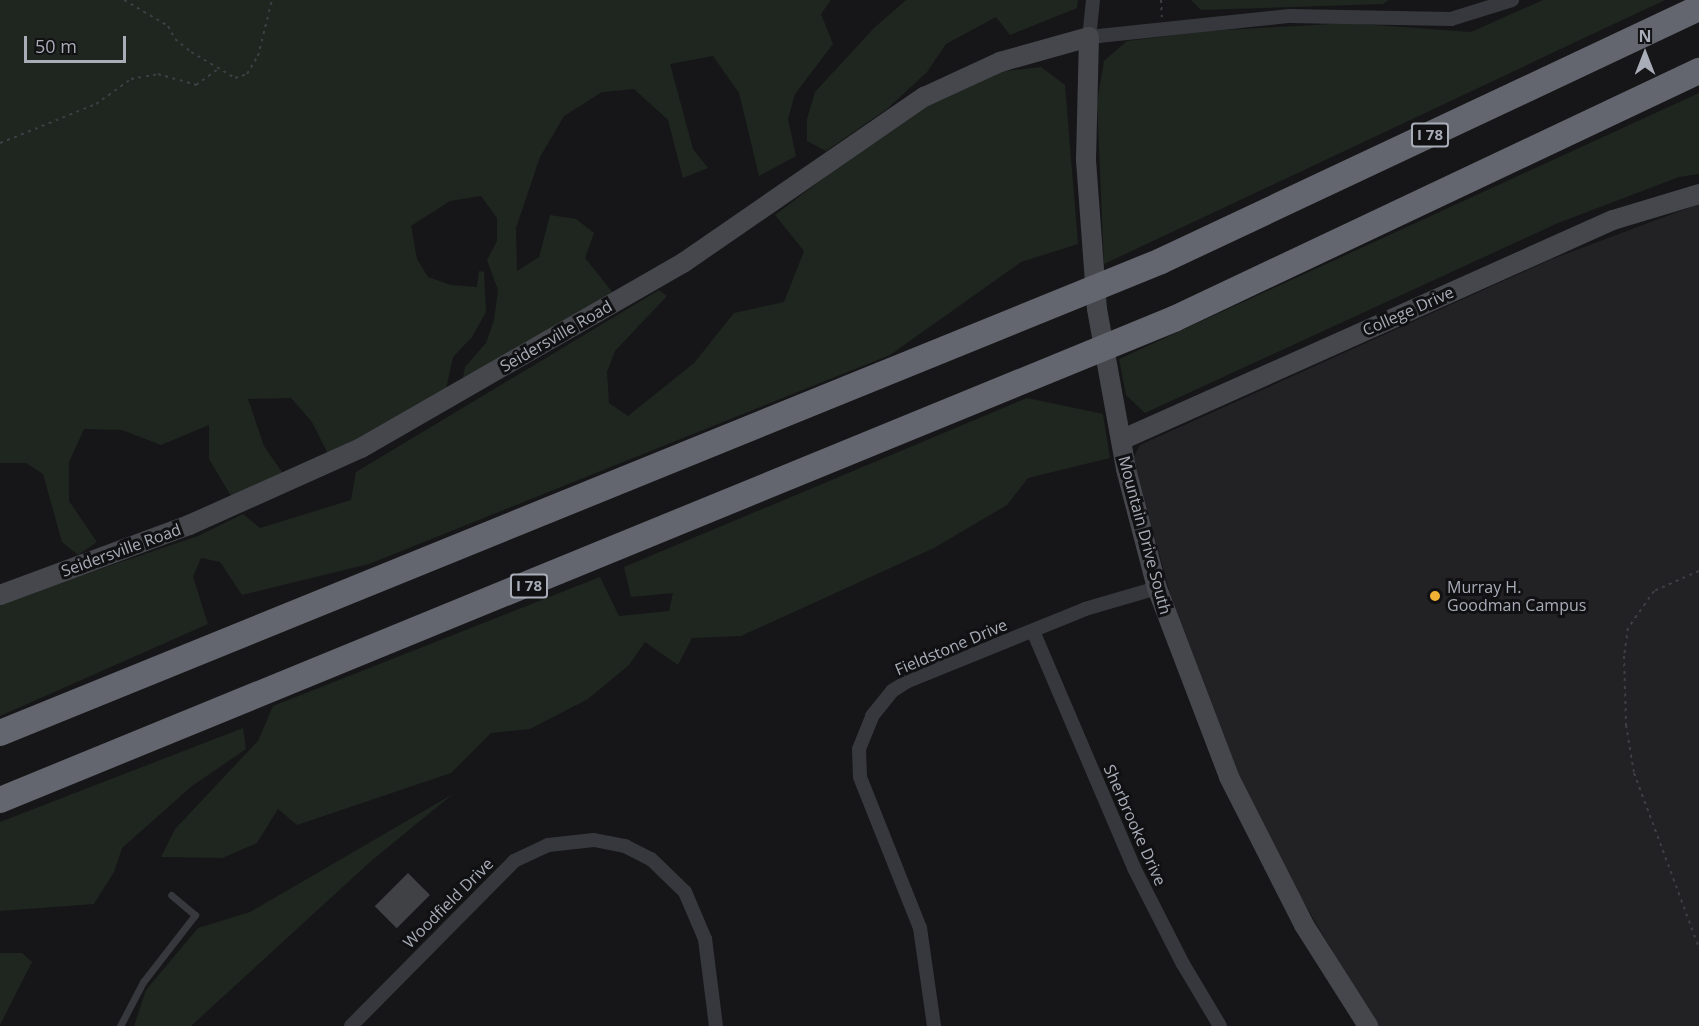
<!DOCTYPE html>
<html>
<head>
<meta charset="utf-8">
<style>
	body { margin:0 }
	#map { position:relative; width:1699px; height:1026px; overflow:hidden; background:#161618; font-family:"Open Sans",sans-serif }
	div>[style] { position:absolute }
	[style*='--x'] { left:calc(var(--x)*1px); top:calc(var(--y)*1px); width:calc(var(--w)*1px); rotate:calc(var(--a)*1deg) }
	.built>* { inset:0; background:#222225 }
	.green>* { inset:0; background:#1e261f }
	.building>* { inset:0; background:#404145; transform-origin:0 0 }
	.path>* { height:2px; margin-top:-1px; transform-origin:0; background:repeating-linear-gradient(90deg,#3d3f44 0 3px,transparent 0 7.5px) }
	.lane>* { height:7px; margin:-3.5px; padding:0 3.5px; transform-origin:3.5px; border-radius:3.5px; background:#37383d }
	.street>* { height:14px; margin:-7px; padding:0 7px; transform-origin:7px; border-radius:7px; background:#37383d }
	.secondary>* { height:20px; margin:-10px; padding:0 10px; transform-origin:10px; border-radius:10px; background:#45474d }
	.highway>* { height:26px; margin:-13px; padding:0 13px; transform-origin:13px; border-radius:13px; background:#63666e }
	.dots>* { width:16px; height:16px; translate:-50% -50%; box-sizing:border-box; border:3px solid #111113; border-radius:50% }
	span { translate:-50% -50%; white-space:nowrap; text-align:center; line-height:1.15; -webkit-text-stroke:6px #111113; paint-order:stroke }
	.shield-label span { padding:2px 4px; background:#111113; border:2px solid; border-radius:4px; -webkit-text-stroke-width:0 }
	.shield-label { font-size:15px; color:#a8adb8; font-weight:700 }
	.street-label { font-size:16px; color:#a8adb8 }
	.poi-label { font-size:16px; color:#a8adb8 }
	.left { translate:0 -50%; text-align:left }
	.north { position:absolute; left:1615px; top:24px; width:60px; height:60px; -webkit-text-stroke:4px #111113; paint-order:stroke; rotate:0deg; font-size:16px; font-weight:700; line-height:24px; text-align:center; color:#a8adb8 }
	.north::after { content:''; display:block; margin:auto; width:21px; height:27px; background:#a8adb8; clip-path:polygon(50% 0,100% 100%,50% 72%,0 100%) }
	.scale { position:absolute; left:24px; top:36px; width:102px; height:27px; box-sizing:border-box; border:3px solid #a8adb8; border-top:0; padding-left:8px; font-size:18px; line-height:21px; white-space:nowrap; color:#a8adb8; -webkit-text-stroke:4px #111113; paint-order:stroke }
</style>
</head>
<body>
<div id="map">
	<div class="built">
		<div style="clip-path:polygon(1699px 204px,1699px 1026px,1377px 1026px,1301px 898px,1254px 811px,1225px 743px,1179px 626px,1133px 458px,1140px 445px,1552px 259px)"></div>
	</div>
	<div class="green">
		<div style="clip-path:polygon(0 0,831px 0,821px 14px,833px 44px,795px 94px,788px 119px,796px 156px,759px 176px,739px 93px,713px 56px,670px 64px,693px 149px,708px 168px,683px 178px,668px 120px,634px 89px,602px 92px,564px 116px,540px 157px,516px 228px,517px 271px,539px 257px,550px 215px,576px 219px,594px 233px,585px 258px,614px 294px,463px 378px,465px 367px,486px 343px,494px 320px,498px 290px,487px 260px,497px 241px,497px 218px,481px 196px,450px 201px,411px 226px,417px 259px,428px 277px,451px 285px,477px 287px,479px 271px,484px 272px,486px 312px,472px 337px,453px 357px,446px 389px,329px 456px,312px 422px,291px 398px,248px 399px,264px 446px,284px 475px,231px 496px,209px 459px,209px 425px,161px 445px,122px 430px,84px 429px,69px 462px,69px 501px,97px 542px,78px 555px,62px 542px,43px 474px,26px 463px,0 463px)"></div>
		<div style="clip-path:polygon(906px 0,1078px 0,1077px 8px,1010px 35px,996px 17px,946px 44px,927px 72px,887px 109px,826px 151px,807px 141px,807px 119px,815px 92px,874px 28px)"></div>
		<div style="clip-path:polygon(1191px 0,1389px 0,1383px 4px,1201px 10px)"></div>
		<div style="clip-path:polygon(1543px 0,1665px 0,1104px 264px,1097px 102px,1104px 61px,1127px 41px,1208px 31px,1348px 23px,1471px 32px)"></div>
		<div style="clip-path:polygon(1041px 67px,1065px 85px,1078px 244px,1021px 262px,890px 355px,369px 564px,242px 595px,220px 562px,201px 558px,193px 577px,208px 624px,0 716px,0 603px,198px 536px,243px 514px,260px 528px,351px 500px,356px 472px,659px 290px,667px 296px,615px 351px,607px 372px,609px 403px,628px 416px,694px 363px,734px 313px,784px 302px,804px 251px,775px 215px,895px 124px,954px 90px,1003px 71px)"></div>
		<div style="clip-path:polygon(1699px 93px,1699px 174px,1679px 177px,1558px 223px,1145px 413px,1126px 395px,1119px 359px)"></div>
		<div style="clip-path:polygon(1027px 398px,1103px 414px,1110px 458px,1028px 478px,1007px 505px,934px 548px,741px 636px,692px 638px,678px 665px,645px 642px,629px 665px,588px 699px,530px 729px,491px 733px,451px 773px,297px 825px,278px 809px,257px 843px,222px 858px,161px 857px,175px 829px,258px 741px,273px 706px,600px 577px,619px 616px,669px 611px,673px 593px,631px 597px,624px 567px)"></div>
		<div style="clip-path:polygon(243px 728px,246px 749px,192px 786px,122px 848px,114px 872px,94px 904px,0 911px,0 822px)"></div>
		<div style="clip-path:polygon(453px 794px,371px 861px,191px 1026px,134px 1026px,146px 990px,198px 928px,250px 912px)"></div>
		<div style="clip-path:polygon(0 953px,22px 953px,32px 962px,0 1025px)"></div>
	</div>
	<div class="building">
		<div style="left:408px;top:873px;width:31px;height:47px;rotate:45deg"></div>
	</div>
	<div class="path">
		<div style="--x:124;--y:0;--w:51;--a:30.6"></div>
		<div style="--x:168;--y:26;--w:15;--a:62"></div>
		<div style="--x:175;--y:39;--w:21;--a:39"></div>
		<div style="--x:191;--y:52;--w:51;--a:30.6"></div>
		<div style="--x:235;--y:78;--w:13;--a:-18"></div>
		<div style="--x:247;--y:74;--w:21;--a:-59"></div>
		<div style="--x:258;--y:56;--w:58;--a:-76"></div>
		<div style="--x:1161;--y:0;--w:17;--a:87"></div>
		<div style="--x:0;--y:143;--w:104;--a:-22.1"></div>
		<div style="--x:96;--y:104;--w:43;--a:-35.5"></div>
		<div style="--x:131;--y:79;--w:27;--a:-10"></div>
		<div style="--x:158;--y:74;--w:40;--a:16"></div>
		<div style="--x:196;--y:85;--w:29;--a:-36"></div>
		<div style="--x:1699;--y:571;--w:49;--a:156"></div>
		<div style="--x:1654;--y:591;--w:45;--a:125.1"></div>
		<div style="--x:1628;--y:628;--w:28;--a:98"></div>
		<div style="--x:1624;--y:656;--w:69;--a:88.3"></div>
		<div style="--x:1626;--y:725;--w:49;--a:80.5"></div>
		<div style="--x:1634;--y:773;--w:187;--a:69.6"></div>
	</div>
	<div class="lane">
		<div style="--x:120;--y:1026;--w:50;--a:-62.4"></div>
		<div style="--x:143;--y:982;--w:85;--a:-52.2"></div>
		<div style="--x:195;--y:915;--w:31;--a:-140"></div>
	</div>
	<div class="street">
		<div style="--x:1093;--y:0;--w:37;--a:96"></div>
		<div style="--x:1089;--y:37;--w:202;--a:-6"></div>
		<div style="--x:1290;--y:16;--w:161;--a:1.1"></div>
		<div style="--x:1451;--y:19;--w:64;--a:-17.3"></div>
		<div style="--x:1033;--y:631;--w:258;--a:66.9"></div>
		<div style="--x:1134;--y:868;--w:108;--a:63"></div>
		<div style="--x:1183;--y:964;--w:72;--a:59.2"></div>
		<div style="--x:351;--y:1026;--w:232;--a:-45.3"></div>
		<div style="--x:514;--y:861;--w:38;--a:-25"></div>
		<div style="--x:548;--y:845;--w:46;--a:-6.2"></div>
		<div style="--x:594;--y:840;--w:32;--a:11"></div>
		<div style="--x:625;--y:846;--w:29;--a:27"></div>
		<div style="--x:651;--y:859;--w:47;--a:44.1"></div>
		<div style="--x:685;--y:892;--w:51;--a:66.9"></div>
		<div style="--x:705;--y:939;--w:88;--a:82.8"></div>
		<div style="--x:934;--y:1026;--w:99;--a:-98.1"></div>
		<div style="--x:920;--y:928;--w:162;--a:-111.7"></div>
		<div style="--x:860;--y:777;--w:28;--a:-92"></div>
		<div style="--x:859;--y:749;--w:35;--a:-68"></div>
		<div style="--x:872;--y:716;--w:32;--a:-51"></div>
		<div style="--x:892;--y:691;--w:19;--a:-32"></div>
		<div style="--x:908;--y:681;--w:191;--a:-22.1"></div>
		<div style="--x:1085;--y:609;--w:75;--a:-16.3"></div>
	</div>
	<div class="secondary">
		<div style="--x:1121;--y:440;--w:539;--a:-24.09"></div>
		<div style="--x:1613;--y:220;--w:90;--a:-16.8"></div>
		<div style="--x:0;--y:595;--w:202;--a:-20.3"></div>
		<div style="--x:189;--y:525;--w:188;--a:-24.1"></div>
		<div style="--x:361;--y:448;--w:371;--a:-29.9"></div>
		<div style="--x:683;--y:263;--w:293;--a:-34.6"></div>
		<div style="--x:924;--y:97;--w:84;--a:-24.7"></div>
		<div style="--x:1000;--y:62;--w:92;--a:-15.7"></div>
		<div style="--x:1089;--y:37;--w:123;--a:91.4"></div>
		<div style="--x:1086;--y:160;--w:149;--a:85.8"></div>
		<div style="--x:1097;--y:309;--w:163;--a:79.7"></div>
		<div style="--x:1126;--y:469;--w:123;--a:75.4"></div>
		<div style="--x:1157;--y:588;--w:202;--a:69.1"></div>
		<div style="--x:1229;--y:777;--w:166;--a:63.1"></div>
		<div style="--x:1304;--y:925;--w:120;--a:57.6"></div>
	</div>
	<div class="highway">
		<div style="--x:0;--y:733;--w:1253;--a:-22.12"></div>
		<div style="--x:1161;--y:261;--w:595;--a:-25.19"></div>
		<div style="--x:0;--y:800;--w:1269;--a:-22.28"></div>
		<div style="--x:1174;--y:319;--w:581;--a:-25.29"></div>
	</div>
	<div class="dots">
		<div style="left:1435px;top:596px;background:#f2b134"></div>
	</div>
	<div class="shield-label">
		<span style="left:1430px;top:135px">I 78</span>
		<span style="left:529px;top:586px">I 78</span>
	</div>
	<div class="street-label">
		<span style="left:1408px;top:311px;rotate:-24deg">College Drive</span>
		<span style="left:556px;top:336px;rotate:-30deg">Seidersville Road</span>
		<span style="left:1145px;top:535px;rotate:75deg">Mountain Drive South</span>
		<span style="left:121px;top:550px;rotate:-20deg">Seidersville Road</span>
		<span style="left:951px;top:647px;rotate:-23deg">Fieldstone Drive</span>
		<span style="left:1135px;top:825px;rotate:66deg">Sherbrooke Drive</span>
		<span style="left:448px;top:903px;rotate:-45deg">Woodfield Drive</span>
	</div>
	<div class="poi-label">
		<span class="left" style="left:1447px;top:596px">Murray H.<br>Goodman Campus</span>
	</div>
	<div class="north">N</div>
	<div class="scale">50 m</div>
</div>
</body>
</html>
